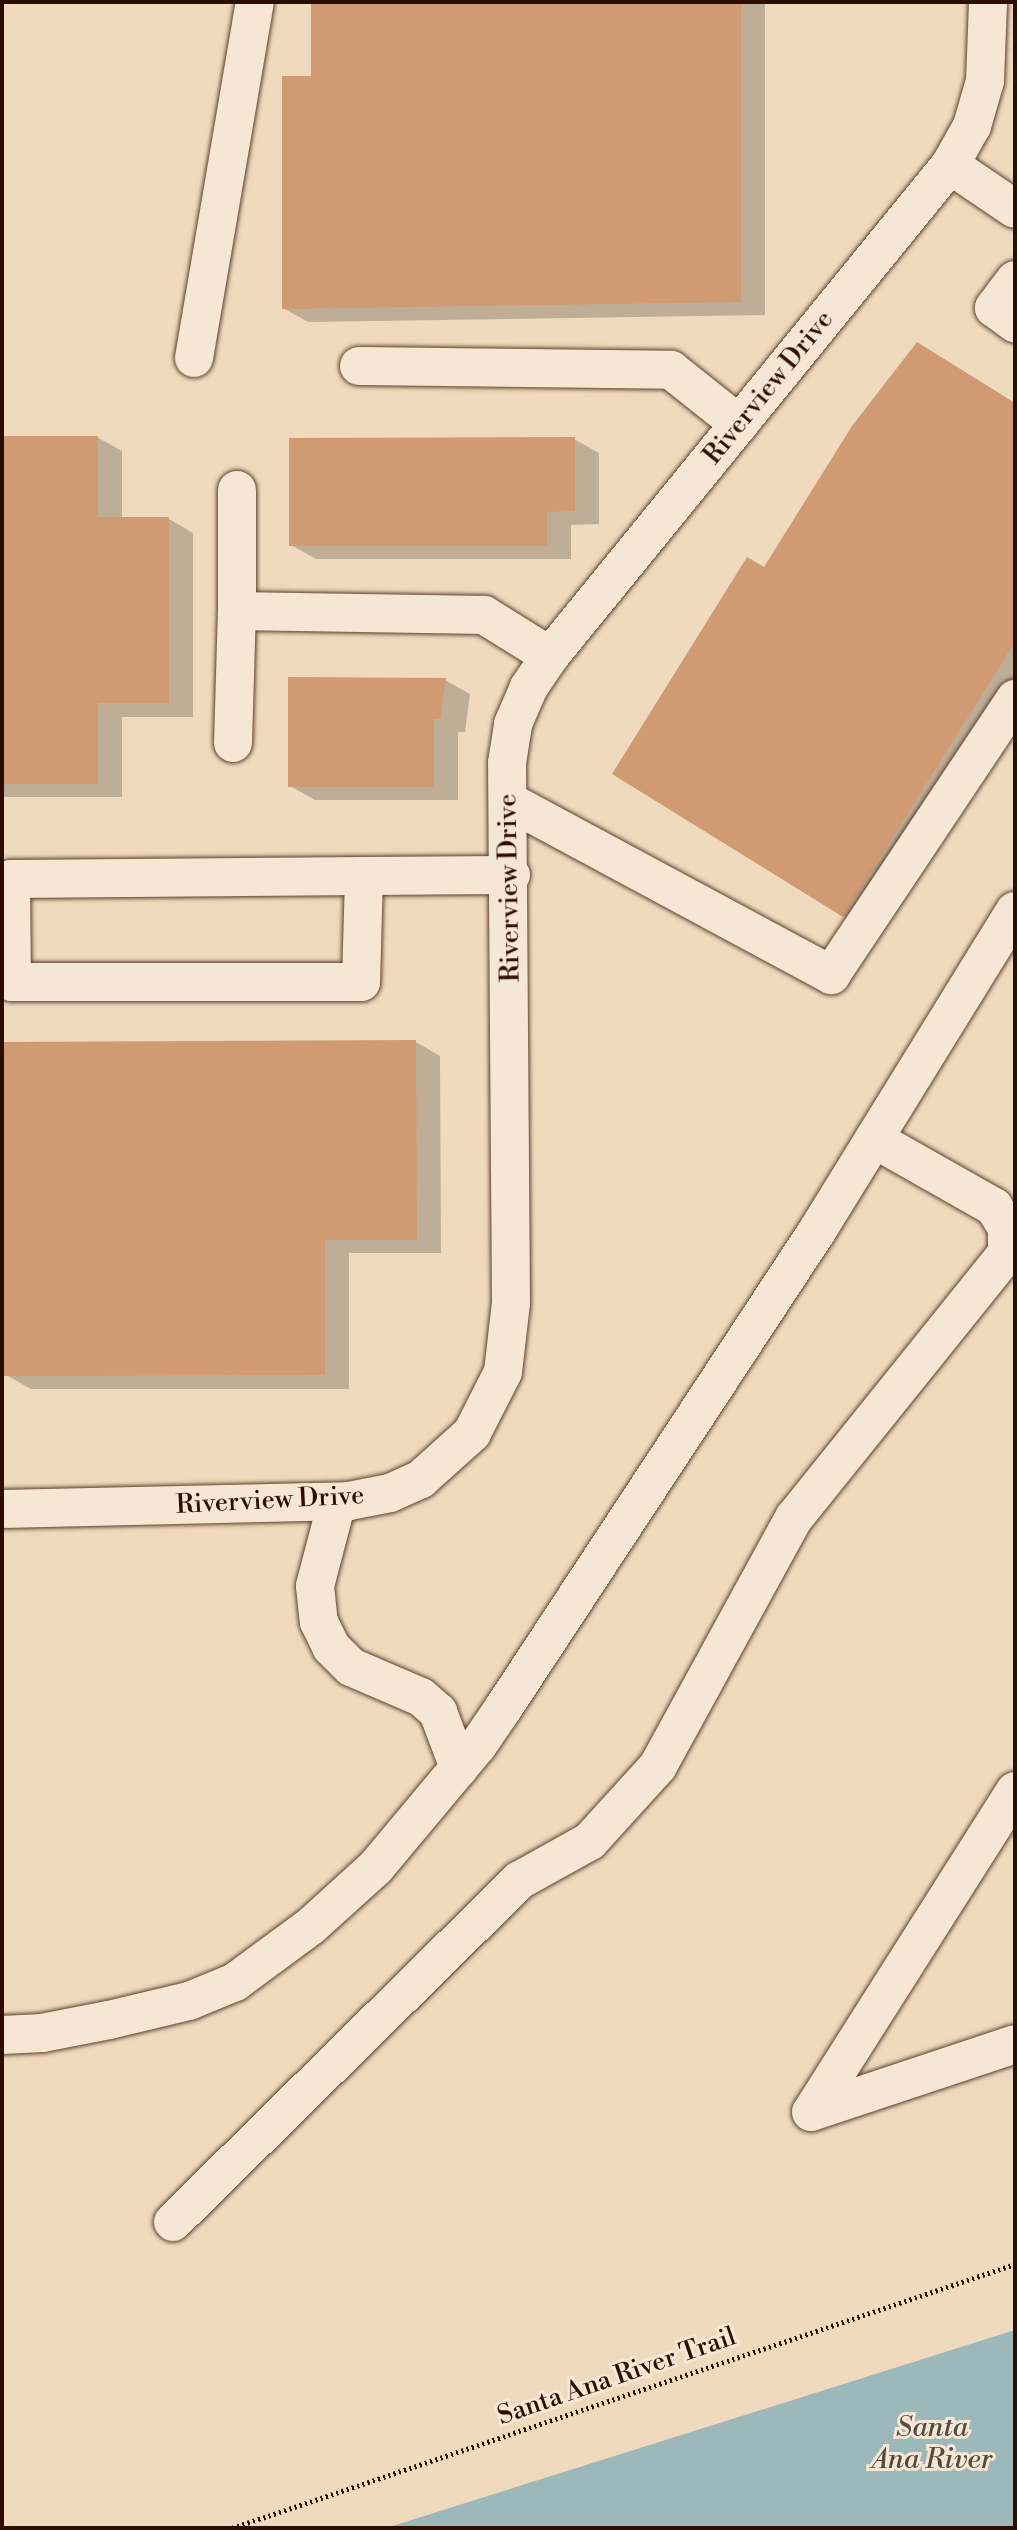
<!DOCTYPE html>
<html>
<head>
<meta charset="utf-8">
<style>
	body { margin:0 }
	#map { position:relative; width:1017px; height:2530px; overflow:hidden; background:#efdabd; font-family:"Libre Bodoni",serif }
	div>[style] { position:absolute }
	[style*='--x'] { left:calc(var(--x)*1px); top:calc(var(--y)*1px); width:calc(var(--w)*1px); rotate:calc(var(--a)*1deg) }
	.water>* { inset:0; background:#9db8bb }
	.shadow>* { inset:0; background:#0003 }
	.building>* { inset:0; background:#d09a72 }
	.path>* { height:4.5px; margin-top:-2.25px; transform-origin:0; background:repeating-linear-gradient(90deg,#2c0e00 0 2px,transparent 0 5.5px) }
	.roads { filter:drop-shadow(0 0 2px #5d412f) drop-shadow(0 0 2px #5d412f) }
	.minor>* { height:38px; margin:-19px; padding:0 19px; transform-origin:19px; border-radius:19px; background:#f5e7d4 }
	span { translate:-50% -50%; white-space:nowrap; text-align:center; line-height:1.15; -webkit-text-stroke:6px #f5e7d4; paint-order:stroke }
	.street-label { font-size:26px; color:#2c0e00 }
	.water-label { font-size:28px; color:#544a41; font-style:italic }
	.frame { position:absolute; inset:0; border:4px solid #2c0e00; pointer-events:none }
</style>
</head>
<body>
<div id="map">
	<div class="water">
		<div style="clip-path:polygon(1015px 2330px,1015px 2528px,386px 2528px)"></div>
	</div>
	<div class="shadow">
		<div style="clip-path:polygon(313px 2px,765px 2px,765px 315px,308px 322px,283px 308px,313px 78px)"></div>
		<div style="clip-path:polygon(942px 359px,1015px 404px,1015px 694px,868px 930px,844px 916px,765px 569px)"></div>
		<div style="clip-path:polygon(2px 437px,97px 437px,122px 451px,122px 519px,169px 519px,193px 533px,193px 717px,122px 717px,122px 797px,2px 797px)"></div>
		<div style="clip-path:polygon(574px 439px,599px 453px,599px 524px,571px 525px,571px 559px,316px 559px,291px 545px)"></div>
		<div style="clip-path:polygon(445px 680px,470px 694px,465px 732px,458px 732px,458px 800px,315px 800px,290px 786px)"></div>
		<div style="clip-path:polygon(416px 1042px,440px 1056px,441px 1253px,349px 1253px,349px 1389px,31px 1389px,6px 1375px)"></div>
	</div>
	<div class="building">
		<div style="clip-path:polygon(311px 2px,741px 2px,741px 302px,282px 309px,282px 76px,311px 76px)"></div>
		<div style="clip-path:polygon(917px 342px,1015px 403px,1015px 642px,843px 917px,612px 774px,747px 557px,764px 567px,852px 426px)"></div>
		<div style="clip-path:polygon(2px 436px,98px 436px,98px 517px,169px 517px,169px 703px,98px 703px,98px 784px,2px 784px)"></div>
		<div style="clip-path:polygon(575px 437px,575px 511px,547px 512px,547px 546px,289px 546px,289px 438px)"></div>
		<div style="clip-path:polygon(288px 677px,446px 678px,440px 719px,434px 719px,434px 787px,288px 787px)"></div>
		<div style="clip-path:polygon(416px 1040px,417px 1240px,325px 1240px,325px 1375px,4px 1376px,3px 1042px)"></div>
	</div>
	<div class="path">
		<div style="--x:232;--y:2528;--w:826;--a:-18.63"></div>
	</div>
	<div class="roads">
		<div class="minor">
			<div style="--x:950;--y:165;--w:78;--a:34.1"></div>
			<div style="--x:1015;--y:280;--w:35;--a:127"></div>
			<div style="--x:994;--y:308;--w:26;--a:36"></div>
			<div style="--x:194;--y:358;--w:361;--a:-80.3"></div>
			<div style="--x:359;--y:366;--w:312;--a:0.7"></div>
			<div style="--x:671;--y:370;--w:87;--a:38.5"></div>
			<div style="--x:237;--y:611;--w:121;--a:-90"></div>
			<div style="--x:233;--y:743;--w:132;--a:-88.3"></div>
			<div style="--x:237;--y:611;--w:247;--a:0.9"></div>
			<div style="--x:484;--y:615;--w:78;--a:31.8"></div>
			<div style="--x:510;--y:802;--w:365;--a:28.3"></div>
			<div style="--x:831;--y:975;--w:332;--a:-56.3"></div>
			<div style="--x:364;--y:876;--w:106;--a:91.6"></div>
			<div style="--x:361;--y:982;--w:349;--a:180"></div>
			<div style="--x:12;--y:982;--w:103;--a:-90.6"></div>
			<div style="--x:11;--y:879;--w:353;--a:-0.5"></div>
			<div style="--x:364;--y:876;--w:147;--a:-0.4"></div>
			<div style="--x:337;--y:1502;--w:87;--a:104.7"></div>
			<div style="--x:315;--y:1586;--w:36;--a:84"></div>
			<div style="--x:319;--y:1622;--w:28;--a:64"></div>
			<div style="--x:331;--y:1647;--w:28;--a:45"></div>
			<div style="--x:351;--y:1667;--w:76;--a:23.2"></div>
			<div style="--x:421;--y:1697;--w:23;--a:41"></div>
			<div style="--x:438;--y:1712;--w:60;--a:69.4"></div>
			<div style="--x:2;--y:1509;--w:347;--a:-1.3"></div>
			<div style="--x:349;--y:1501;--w:42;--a:-11"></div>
			<div style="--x:390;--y:1493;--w:34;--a:-24"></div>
			<div style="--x:421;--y:1479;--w:69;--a:-42"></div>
			<div style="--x:472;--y:1433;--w:68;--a:-63.1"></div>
			<div style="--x:503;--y:1372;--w:69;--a:-83.4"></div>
			<div style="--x:511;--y:1303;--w:540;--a:-90.42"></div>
			<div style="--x:507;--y:763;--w:39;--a:-81"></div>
			<div style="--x:513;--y:724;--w:40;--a:-66.6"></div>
			<div style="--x:529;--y:687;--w:37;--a:-56"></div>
			<div style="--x:550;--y:656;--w:633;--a:-50.83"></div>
			<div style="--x:950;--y:165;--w:45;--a:-60.6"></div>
			<div style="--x:972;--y:126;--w:47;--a:-73.9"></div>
			<div style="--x:985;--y:81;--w:79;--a:-87.8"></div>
			<div style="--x:1015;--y:1791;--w:380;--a:122.4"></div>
			<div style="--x:811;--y:2112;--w:215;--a:-18.4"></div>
			<div style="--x:2;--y:2035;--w:40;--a:-2.9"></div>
			<div style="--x:42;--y:2033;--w:68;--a:-11"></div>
			<div style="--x:109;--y:2020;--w:82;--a:-13.4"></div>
			<div style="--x:189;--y:2001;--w:50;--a:-22.4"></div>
			<div style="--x:235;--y:1982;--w:94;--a:-36.4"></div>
			<div style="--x:311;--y:1926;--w:88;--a:-42.2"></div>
			<div style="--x:376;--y:1867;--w:159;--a:-50.1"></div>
			<div style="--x:478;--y:1745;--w:46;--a:-55.6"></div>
			<div style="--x:504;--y:1707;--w:570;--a:-56.67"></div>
			<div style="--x:817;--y:1231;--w:376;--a:-58.3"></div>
			<div style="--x:173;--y:2222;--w:487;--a:-44.6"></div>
			<div style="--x:520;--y:1880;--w:80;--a:-29.1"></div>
			<div style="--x:590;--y:1841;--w:101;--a:-47.8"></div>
			<div style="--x:658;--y:1766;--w:283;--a:-61.3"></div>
			<div style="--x:794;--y:1518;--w:340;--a:-51.2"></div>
			<div style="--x:1007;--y:1253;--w:25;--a:-90"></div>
			<div style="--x:1007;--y:1228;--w:25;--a:-122"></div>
			<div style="--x:994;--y:1207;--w:138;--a:-150.5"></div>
		</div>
	</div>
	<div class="street-label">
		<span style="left:769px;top:388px;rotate:-51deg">Riverview Drive</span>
		<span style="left:510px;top:888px;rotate:-91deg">Riverview Drive</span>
		<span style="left:270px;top:1501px;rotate:-3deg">Riverview Drive</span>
		<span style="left:617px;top:2377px;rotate:-19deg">Santa Ana River Trail</span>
	</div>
	<div class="water-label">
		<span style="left:932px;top:2444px">Santa<br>Ana River</span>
	</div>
	<div class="frame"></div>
</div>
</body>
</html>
